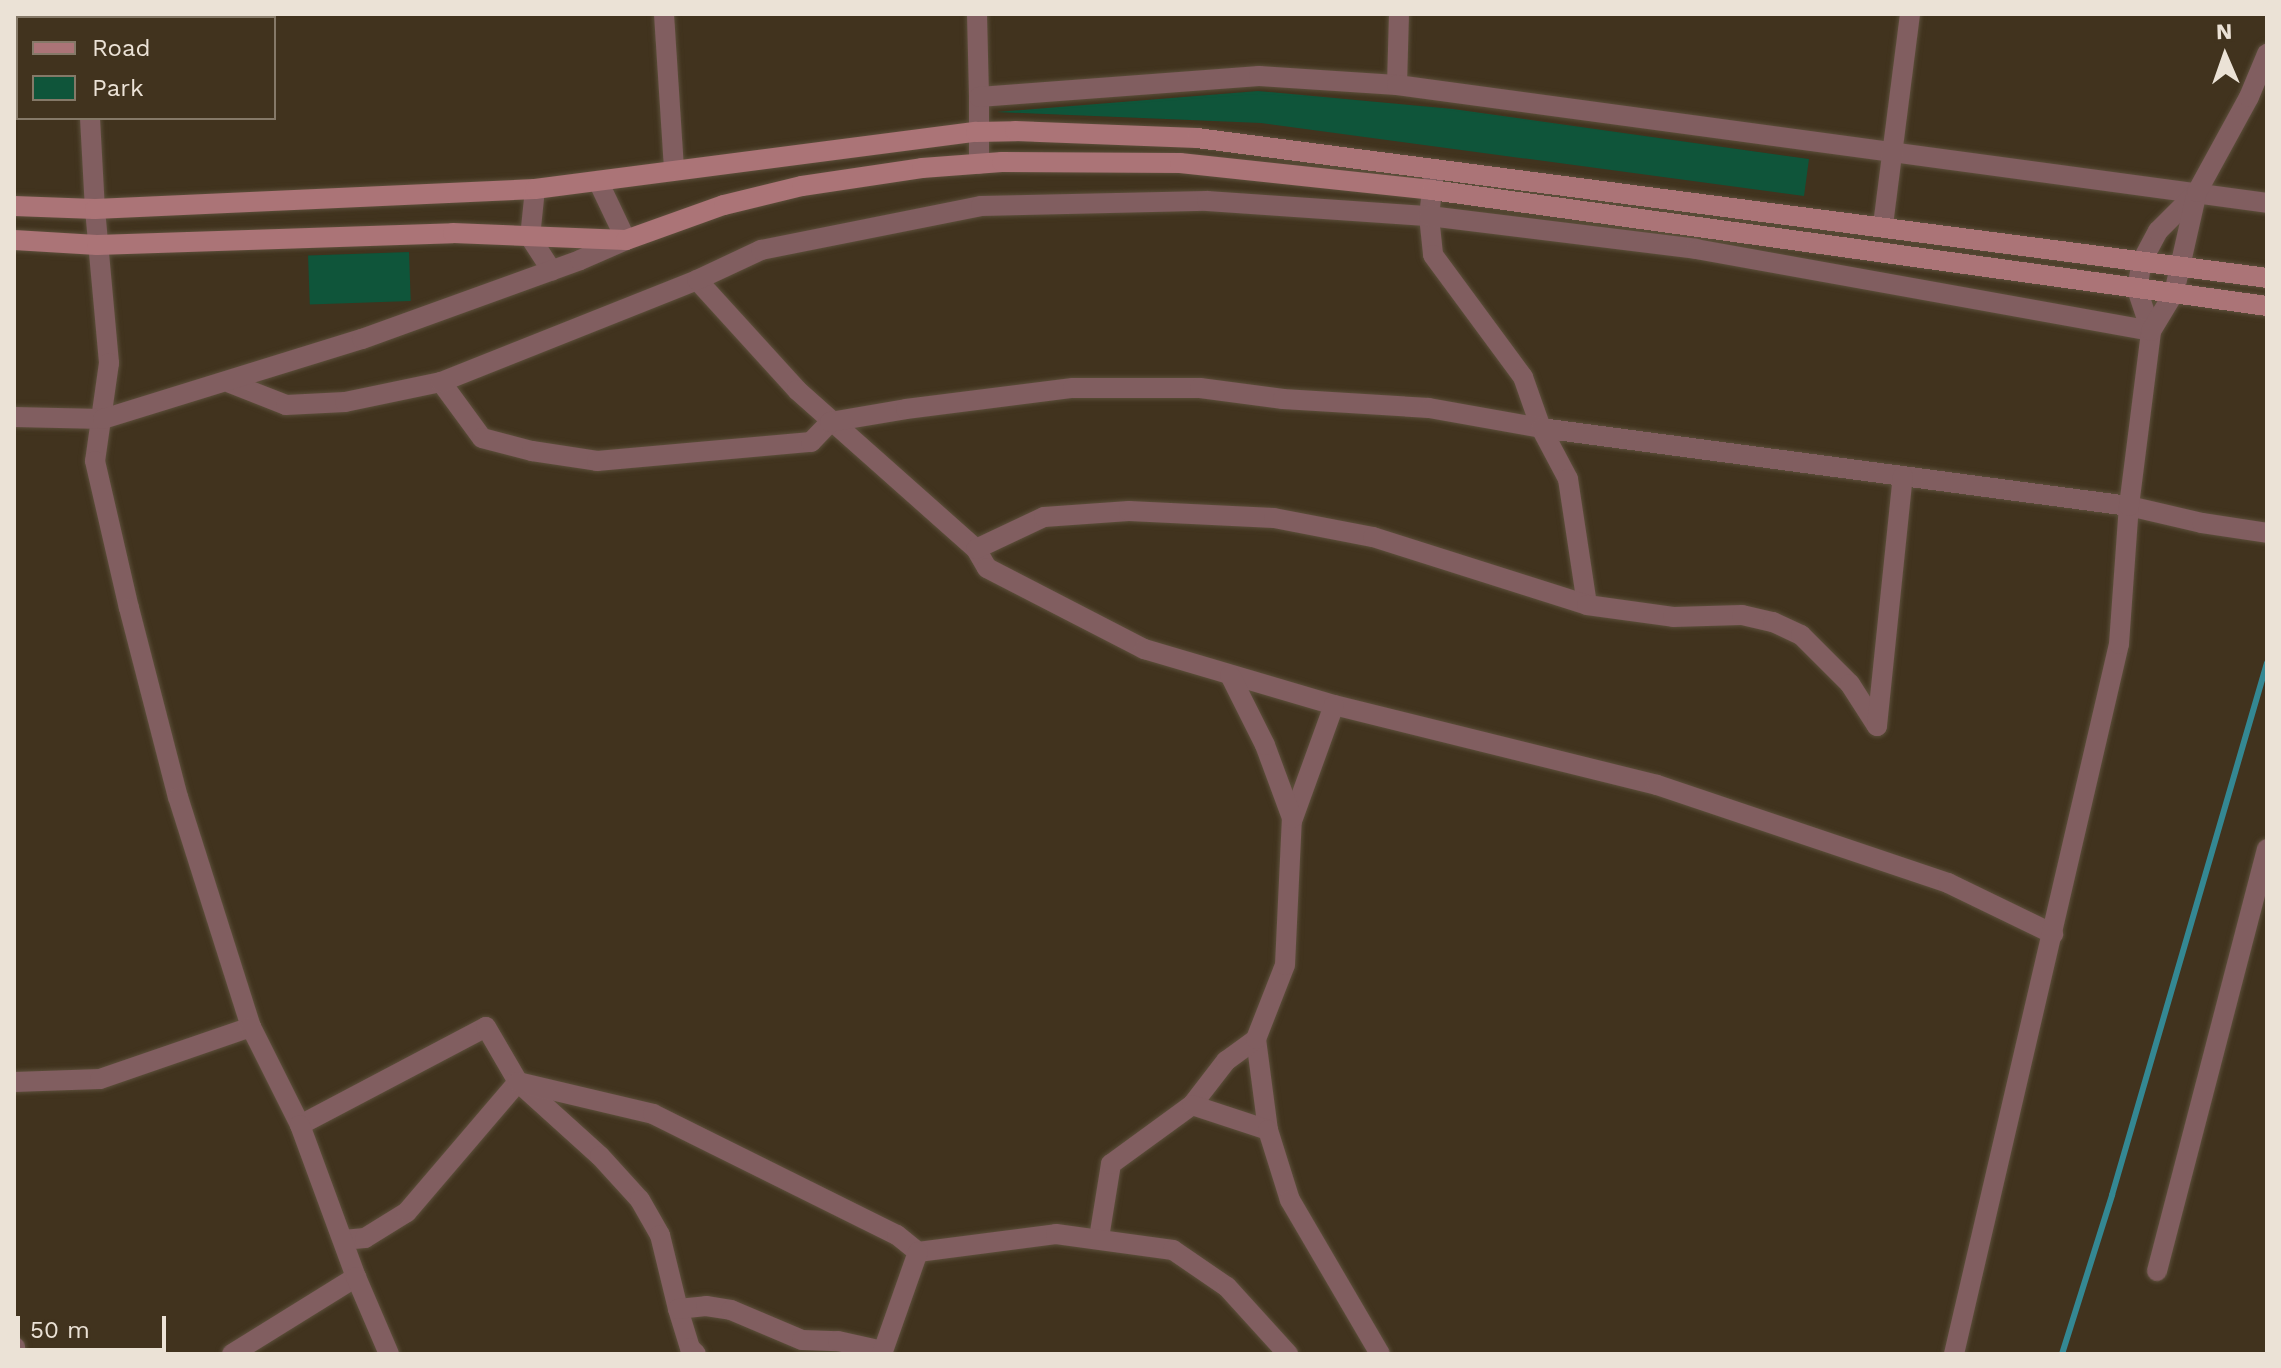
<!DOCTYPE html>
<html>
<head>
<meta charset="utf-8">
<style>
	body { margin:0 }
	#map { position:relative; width:2281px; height:1368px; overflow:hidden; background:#41331e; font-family:"Work Sans",sans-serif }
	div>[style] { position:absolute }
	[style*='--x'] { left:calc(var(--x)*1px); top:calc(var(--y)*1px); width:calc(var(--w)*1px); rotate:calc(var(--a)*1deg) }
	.green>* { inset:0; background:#0f553a; transform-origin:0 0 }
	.stream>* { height:6px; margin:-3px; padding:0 3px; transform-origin:3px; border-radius:3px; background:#348893 }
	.roads { filter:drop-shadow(0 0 2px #5c4f3b) drop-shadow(0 0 2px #5c4f3b) }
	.minor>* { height:20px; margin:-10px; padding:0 10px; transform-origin:10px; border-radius:10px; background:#815e60 }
	.tertiary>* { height:20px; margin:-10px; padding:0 10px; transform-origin:10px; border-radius:10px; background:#815e60 }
	.secondary>* { height:20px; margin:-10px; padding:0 10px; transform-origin:10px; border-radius:10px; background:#ab7477 }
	span { translate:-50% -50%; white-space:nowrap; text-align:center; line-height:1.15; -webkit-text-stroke:7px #41331e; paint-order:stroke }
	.frame { position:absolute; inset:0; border:16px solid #ebe2d6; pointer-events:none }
	.legend { position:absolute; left:16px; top:16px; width:260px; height:104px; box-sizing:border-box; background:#41331e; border:2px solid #857968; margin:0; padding:10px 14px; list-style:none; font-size:24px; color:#ebe2d6 }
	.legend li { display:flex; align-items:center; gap:16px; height:40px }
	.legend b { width:40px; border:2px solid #857968 }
	.north { position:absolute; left:2185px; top:16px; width:80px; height:80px; -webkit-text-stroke:6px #41331e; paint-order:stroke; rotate:358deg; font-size:22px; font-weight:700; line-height:32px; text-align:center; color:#ebe2d6 }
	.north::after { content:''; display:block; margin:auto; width:28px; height:36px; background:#ebe2d6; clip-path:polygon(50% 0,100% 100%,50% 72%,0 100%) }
	.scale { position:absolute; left:16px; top:1316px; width:150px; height:36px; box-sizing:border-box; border:4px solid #ebe2d6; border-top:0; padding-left:10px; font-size:24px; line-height:28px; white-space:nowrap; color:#ebe2d6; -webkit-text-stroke:6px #41331e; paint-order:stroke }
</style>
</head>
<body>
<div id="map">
	<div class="green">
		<div style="clip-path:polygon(1258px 91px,1453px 109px,1809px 159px,1804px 196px,1261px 123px,997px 112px)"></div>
		<div style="left:409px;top:252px;width:49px;height:101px;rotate:88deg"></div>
	</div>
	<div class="stream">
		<div style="--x:2062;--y:1354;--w:167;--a:-72.5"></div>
		<div style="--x:2112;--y:1195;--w:554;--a:-73.76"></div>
	</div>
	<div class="roads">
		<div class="minor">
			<div style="--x:664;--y:14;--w:155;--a:86.3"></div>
			<div style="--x:977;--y:14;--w:83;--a:88.6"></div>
			<div style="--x:1397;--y:85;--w:71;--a:-88.4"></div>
			<div style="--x:979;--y:164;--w:67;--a:-90"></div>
			<div style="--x:979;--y:97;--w:281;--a:-4.3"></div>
			<div style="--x:1259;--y:76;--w:138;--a:3.7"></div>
			<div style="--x:1397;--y:85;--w:878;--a:7.72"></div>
			<div style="--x:1434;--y:174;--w:42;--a:96.8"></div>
			<div style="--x:1429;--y:216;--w:39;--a:84"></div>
			<div style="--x:1433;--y:255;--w:152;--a:53.6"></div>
			<div style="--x:1523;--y:377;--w:54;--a:70.6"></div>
			<div style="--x:1541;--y:428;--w:58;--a:62.1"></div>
			<div style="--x:1568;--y:479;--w:127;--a:81.4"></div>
			<div style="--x:1883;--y:225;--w:213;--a:-82.7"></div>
			<div style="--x:697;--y:280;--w:149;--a:47.7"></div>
			<div style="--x:797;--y:390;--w:239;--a:41.6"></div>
			<div style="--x:976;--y:549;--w:22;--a:60"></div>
			<div style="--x:987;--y:568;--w:177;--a:27.3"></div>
			<div style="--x:1144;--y:649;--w:198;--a:16.4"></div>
			<div style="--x:1334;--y:705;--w:333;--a:13.9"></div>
			<div style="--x:1657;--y:785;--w:307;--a:18.6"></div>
			<div style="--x:1948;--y:883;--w:117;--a:25.9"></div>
			<div style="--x:2151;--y:331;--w:44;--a:-108.4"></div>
			<div style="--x:2137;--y:289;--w:28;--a:-80"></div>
			<div style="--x:2142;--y:261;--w:34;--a:-62"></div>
			<div style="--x:2158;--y:231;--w:52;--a:-45"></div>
			<div style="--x:441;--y:382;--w:69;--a:53.8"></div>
			<div style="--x:482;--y:438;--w:52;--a:14.6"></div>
			<div style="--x:532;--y:451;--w:66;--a:8.7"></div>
			<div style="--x:597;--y:461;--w:215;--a:-5.1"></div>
			<div style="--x:811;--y:442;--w:28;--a:-46"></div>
			<div style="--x:830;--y:422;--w:77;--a:-9.7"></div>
			<div style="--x:906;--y:409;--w:168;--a:-7.2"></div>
			<div style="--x:1073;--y:388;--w:127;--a:0"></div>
			<div style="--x:1200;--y:388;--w:84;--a:7.5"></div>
			<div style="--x:1283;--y:399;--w:146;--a:3.5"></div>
			<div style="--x:1429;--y:408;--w:114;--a:10.1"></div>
			<div style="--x:1541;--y:428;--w:593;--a:7.56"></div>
			<div style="--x:2129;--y:506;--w:75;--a:13.1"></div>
			<div style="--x:2202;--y:523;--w:66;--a:8.7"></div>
			<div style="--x:230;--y:383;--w:60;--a:21.4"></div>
			<div style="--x:286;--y:405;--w:59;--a:-2.9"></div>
			<div style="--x:345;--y:402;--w:98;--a:-11.8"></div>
			<div style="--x:441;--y:382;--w:276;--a:-21.7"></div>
			<div style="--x:697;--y:280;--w:71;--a:-25.1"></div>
			<div style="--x:761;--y:250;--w:224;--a:-11.3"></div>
			<div style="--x:981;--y:206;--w:226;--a:-1.3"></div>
			<div style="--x:1207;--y:201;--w:223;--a:3.9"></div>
			<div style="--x:1429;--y:216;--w:269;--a:7"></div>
			<div style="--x:1696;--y:249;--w:462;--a:10.2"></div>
			<div style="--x:976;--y:549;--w:75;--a:-25.2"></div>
			<div style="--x:1044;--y:517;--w:85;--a:-4"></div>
			<div style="--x:1129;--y:511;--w:145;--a:2.8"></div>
			<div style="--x:1274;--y:518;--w:101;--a:10.9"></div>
			<div style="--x:1373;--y:537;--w:225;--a:17.6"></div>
			<div style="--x:1587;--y:605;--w:87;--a:7.9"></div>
			<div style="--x:1673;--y:617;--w:69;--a:-1.7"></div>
			<div style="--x:1742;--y:615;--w:32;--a:13"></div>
			<div style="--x:1773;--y:622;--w:31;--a:25"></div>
			<div style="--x:1801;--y:635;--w:69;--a:45"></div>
			<div style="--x:1850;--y:684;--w:50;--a:57.3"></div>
			<div style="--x:1877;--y:726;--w:251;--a:-84.1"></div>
			<div style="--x:1292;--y:821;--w:123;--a:-70.1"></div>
			<div style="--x:1256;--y:1039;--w:92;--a:82.5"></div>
			<div style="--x:14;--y:1082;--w:86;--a:-2"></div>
			<div style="--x:100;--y:1079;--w:160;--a:-19"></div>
			<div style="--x:1192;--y:1105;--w:56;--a:-52.3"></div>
			<div style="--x:1226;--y:1061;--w:37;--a:-36"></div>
			<div style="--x:1256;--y:1039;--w:79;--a:-68.6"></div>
			<div style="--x:1285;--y:965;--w:147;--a:-87.3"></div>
			<div style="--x:1292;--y:818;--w:78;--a:-110.3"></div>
			<div style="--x:1265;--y:745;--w:78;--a:-116.6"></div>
			<div style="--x:300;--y:1125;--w:210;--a:-27.8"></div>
			<div style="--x:486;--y:1027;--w:64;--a:59.8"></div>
			<div style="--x:518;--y:1082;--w:110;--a:42.1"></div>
			<div style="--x:600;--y:1156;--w:59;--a:47.7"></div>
			<div style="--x:640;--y:1200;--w:40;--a:60.3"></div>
			<div style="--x:660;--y:1235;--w:76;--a:76.3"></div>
			<div style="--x:678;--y:1309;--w:41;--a:72.9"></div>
			<div style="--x:690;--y:1348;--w:8;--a:45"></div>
			<div style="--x:1099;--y:1238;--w:75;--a:-80.8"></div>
			<div style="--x:1111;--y:1164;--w:100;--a:-36.1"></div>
			<div style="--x:1192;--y:1105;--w:80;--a:18.2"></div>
			<div style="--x:1268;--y:1130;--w:73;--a:72.6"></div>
			<div style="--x:1290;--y:1200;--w:178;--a:59.7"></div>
			<div style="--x:343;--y:1240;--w:22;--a:-5"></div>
			<div style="--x:365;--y:1238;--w:49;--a:-31.8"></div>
			<div style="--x:407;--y:1212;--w:171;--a:-49.5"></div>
			<div style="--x:518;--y:1082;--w:139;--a:13.3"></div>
			<div style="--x:653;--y:1114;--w:272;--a:26.4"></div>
			<div style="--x:897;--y:1235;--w:27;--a:39"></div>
			<div style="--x:918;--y:1252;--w:139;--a:-7.4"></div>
			<div style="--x:1056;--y:1234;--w:118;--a:7.8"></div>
			<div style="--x:1173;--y:1250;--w:65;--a:34.4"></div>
			<div style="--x:1227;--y:1287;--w:91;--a:47.7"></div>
			<div style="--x:2157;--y:1271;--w:436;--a:-75.4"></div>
			<div style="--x:678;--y:1309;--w:28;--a:-6"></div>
			<div style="--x:706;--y:1306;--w:25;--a:9"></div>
			<div style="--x:731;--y:1310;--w:77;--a:22.9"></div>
			<div style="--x:802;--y:1340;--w:36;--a:2"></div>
			<div style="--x:838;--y:1341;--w:46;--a:12.5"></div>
			<div style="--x:15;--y:1347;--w:7;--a:82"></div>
			<div style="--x:232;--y:1354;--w:146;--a:-31.8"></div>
			<div style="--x:882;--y:1354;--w:108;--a:-70.6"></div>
			<div style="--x:1954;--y:1354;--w:729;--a:-76.92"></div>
			<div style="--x:2119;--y:644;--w:138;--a:-85.9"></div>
			<div style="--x:2129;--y:506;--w:176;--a:-82.8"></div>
			<div style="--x:2151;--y:331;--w:44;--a:-58.8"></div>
			<div style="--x:2174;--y:293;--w:104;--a:-77.2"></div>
			<div style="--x:2197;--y:192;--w:108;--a:-61.3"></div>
			<div style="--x:2249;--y:97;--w:47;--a:-67.3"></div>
		</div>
		<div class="tertiary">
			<div style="--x:86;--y:14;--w:4;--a:90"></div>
			<div style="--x:90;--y:118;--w:91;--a:86.9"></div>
			<div style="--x:95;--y:209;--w:155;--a:84.8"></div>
			<div style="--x:109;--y:363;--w:99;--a:98.1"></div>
			<div style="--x:95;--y:461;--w:151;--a:77"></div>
			<div style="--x:129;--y:608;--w:195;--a:75.5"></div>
			<div style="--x:178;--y:797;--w:241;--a:72.4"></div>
			<div style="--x:251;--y:1027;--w:110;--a:63.4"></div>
			<div style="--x:300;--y:1125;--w:162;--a:69.8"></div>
			<div style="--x:356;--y:1277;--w:84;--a:66.8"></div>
			<div style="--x:535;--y:189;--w:48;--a:95.9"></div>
			<div style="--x:530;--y:237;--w:40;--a:57.1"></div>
			<div style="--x:14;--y:417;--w:89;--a:1.3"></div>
			<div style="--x:103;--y:419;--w:271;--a:-17.2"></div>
			<div style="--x:362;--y:339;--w:232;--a:-19.9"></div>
			<div style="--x:580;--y:260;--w:50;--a:-23.5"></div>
			<div style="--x:626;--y:240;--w:65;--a:-115.4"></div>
		</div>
		<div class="secondary">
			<div style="--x:14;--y:206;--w:81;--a:2.1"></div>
			<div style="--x:95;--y:209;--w:440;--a:-2.6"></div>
			<div style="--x:535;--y:189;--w:445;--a:-7.4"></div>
			<div style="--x:976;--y:132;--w:39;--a:-1"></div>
			<div style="--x:1015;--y:131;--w:182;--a:2.2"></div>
			<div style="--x:1197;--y:138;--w:1079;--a:7.45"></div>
			<div style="--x:14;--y:240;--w:83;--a:3.4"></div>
			<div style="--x:97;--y:245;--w:356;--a:-1.9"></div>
			<div style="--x:453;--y:233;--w:173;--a:2.3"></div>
			<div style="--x:626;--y:240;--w:104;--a:-19.7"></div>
			<div style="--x:724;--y:205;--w:80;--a:-13.7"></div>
			<div style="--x:802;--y:186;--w:121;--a:-8.5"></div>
			<div style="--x:922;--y:168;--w:80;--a:-4.3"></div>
			<div style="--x:1002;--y:162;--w:178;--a:0.3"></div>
			<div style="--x:1180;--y:163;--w:253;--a:6.1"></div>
			<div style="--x:1432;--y:190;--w:843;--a:7.91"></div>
		</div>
	</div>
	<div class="frame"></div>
	<ul class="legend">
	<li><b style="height:10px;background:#ab7477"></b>Road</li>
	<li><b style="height:22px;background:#0f553a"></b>Park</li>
	</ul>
	<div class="north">N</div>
	<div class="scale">50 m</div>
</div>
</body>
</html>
